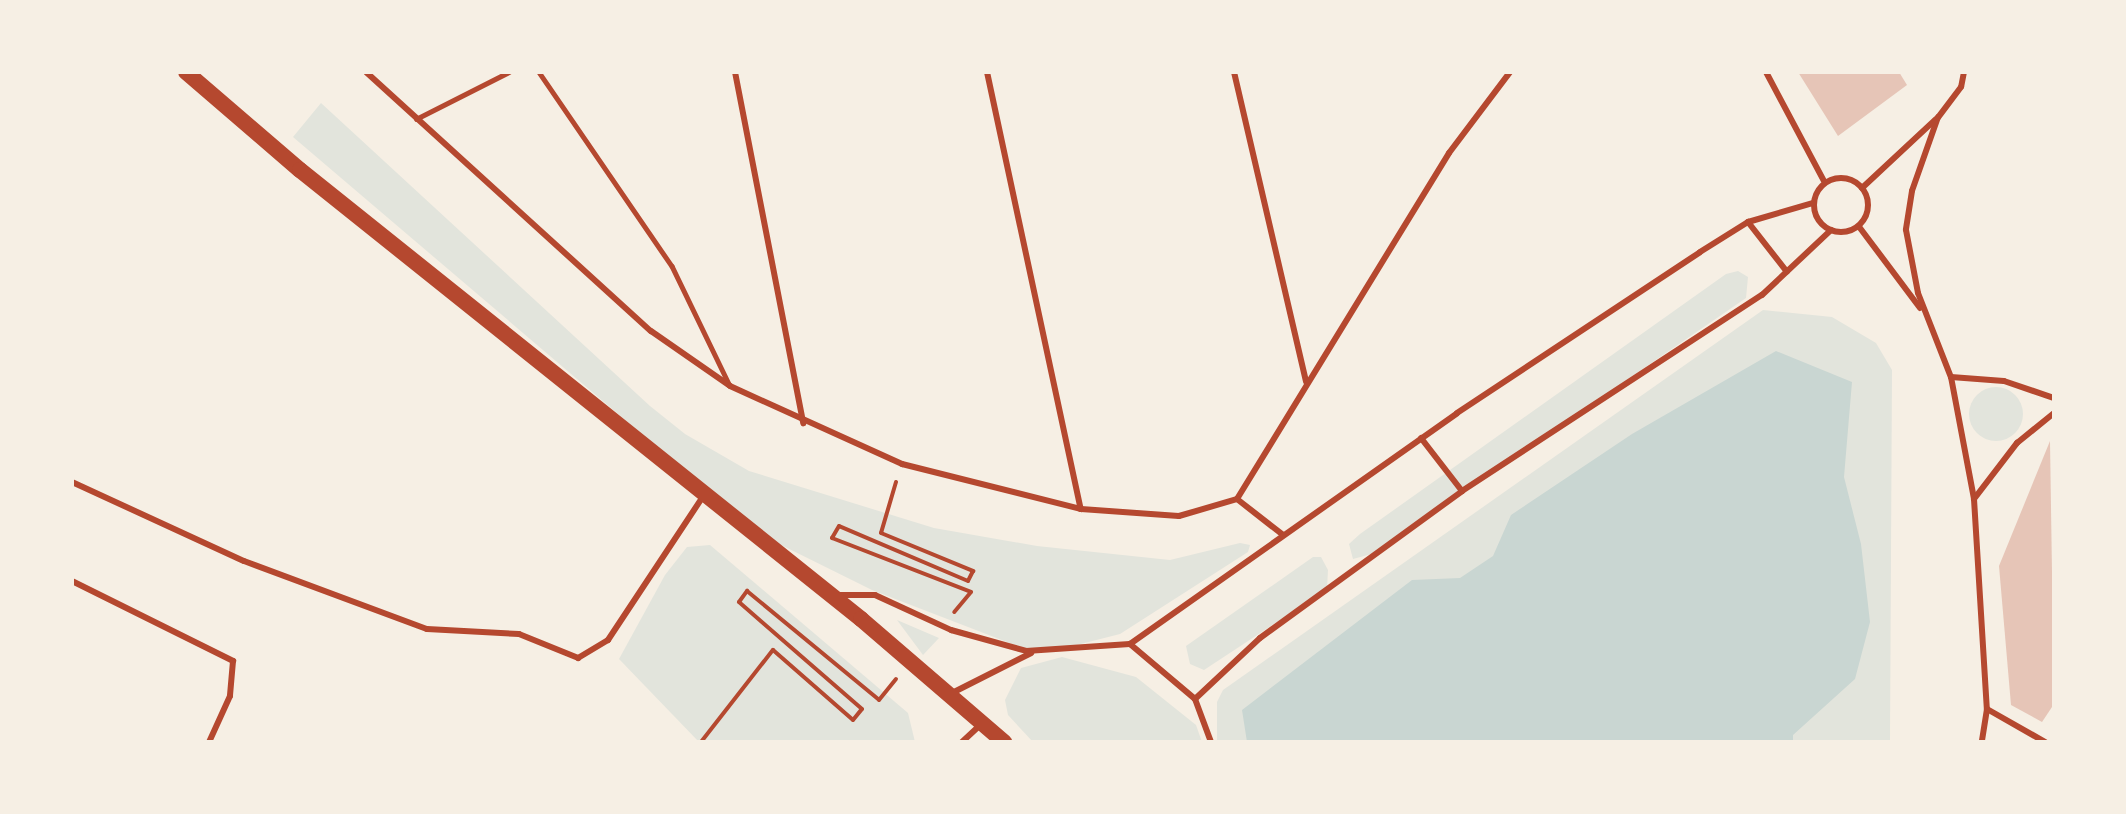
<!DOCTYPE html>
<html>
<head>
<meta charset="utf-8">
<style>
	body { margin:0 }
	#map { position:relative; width:2126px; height:814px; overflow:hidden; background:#f6efe4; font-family:"DM Sans",sans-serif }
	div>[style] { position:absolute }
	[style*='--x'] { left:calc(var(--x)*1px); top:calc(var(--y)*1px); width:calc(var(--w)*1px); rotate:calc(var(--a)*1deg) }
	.green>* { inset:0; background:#e2e4dc }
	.round { border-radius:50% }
	.water>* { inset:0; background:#c9d6d2 }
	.building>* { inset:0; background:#e6c5b7 }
	.path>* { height:4px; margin:-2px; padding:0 2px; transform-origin:2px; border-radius:2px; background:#b5482f }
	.service>* { height:4.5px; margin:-2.25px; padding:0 2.25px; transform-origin:2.25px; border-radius:2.25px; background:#b5482f }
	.minor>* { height:6px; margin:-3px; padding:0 3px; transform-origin:3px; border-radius:3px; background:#b5482f }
	.minor>.ring { margin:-3px; padding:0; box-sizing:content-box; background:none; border:6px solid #b5482f; border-radius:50% }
	.trunk>* { height:16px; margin:-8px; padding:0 8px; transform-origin:8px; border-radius:8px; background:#b5482f }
	span { translate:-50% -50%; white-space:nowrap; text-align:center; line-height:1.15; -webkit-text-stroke:4.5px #f6efe4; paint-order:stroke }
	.frame { position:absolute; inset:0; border:74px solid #f6efe4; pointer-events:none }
</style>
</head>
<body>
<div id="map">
	<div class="green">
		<div style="clip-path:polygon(321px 103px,650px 406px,685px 434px,749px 471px,934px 528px,1037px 546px,1170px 560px,1240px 543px,1250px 545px,1248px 552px,1120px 634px,1057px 650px,1028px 650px,872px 590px,759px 534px,293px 137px)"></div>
		<div style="clip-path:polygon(1738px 271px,1748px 277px,1746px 298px,1375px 553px,1353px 559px,1349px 544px,1360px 534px,1726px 274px)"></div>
		<div style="clip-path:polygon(1763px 310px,1832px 317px,1876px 343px,1892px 370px,1890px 742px,1217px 742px,1217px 702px,1223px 690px)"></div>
		<div class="round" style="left:1969px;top:387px;width:54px;height:54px"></div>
		<div style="clip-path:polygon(710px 545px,908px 713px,915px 742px,699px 742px,619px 659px,665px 575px,687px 547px)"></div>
		<div style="clip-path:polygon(1313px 557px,1321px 557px,1328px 570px,1327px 589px,1204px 670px,1190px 664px,1186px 646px)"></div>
		<div style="clip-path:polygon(897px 620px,939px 638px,923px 655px)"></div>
		<div style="clip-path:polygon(1062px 657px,1136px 677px,1196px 725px,1202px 742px,1033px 742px,1008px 715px,1005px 700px,1021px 668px)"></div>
	</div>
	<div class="water">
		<div style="clip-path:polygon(1776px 351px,1852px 382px,1844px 477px,1861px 544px,1870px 622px,1855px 679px,1793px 735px,1793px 742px,1247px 742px,1242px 710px,1412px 580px,1460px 578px,1493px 556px,1511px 515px,1632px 434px)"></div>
	</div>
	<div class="building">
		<div style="clip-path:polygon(1798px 72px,1899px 72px,1907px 85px,1838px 136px)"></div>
		<div style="clip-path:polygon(2050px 441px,2054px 704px,2042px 722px,2011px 705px,1999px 566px)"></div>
	</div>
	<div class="path">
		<div style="--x:896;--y:482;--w:53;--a:106.4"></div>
		<div style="--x:881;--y:533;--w:100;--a:22.4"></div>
		<div style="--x:973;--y:571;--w:11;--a:117"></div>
		<div style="--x:968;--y:581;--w:140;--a:-156.9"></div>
		<div style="--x:839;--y:526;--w:14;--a:120"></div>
		<div style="--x:832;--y:538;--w:149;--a:21.2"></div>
		<div style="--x:971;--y:592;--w:26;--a:130"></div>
		<div style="--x:701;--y:742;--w:117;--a:-52"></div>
		<div style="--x:773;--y:650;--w:106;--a:41.2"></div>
		<div style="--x:853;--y:720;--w:14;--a:-51"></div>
		<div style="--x:862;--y:709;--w:163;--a:-139"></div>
		<div style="--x:739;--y:602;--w:14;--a:-54"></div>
		<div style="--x:747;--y:591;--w:171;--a:39.5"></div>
		<div style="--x:879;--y:700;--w:27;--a:-51"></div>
	</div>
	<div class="service">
		<div style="--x:539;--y:72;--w:235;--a:55.6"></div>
		<div style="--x:672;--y:266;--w:131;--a:64.2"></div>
		<div style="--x:416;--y:119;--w:104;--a:-26.8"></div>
	</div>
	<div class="minor">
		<div style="--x:366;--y:72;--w:385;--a:42.3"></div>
		<div style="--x:651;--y:331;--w:96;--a:34.8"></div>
		<div style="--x:730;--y:386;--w:189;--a:24.4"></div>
		<div style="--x:902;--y:464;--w:185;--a:14.1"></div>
		<div style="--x:1081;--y:509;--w:98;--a:4.1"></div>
		<div style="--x:1179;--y:516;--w:60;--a:-16.3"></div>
		<div style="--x:1237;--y:499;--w:406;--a:-58.5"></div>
		<div style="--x:1449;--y:153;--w:101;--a:-53"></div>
		<div style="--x:735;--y:72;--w:358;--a:79"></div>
		<div style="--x:987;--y:72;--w:447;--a:77.9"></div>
		<div style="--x:1234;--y:72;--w:318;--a:76.9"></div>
		<div style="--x:1766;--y:72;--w:123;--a:62"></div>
		<div style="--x:1964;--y:72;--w:15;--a:101"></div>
		<div style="--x:1961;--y:87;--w:38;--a:127"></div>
		<div style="--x:1938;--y:117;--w:78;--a:109.4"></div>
		<div style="--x:1912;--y:191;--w:39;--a:99"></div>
		<div style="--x:1906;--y:230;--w:64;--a:79.2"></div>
		<div style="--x:1918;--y:293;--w:90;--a:68.6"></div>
		<div style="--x:1951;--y:377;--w:124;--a:79.3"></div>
		<div style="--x:1974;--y:499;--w:210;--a:86.5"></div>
		<div style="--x:1987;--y:709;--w:33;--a:99"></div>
		<div class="ring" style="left:1814px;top:178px;width:48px;height:48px"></div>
		<div style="--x:1862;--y:188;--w:101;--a:-43"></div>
		<div style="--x:1748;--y:222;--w:63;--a:52"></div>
		<div style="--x:1860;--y:228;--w:100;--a:53.1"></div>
		<div style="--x:1951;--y:377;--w:53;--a:4.3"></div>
		<div style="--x:2004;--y:381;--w:53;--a:18.8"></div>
		<div style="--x:1421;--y:438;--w:67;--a:52.3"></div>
		<div style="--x:72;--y:482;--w:189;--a:24.7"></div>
		<div style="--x:244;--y:561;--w:195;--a:20.4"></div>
		<div style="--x:427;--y:629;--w:92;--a:3.1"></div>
		<div style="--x:519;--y:634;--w:64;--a:22.1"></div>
		<div style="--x:578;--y:658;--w:35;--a:-31"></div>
		<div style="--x:608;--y:640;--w:174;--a:-56.5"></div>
		<div style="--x:1237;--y:499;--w:58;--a:38"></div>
		<div style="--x:1974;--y:499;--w:71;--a:-52.5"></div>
		<div style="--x:2017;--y:443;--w:48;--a:-39"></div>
		<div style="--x:72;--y:581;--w:180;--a:26.4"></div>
		<div style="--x:233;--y:661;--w:35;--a:95"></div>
		<div style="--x:230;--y:696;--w:51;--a:114.5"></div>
		<div style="--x:836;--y:595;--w:39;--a:0"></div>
		<div style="--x:875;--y:595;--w:84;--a:24.7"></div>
		<div style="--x:951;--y:630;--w:78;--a:15.6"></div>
		<div style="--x:1026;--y:651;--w:104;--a:-3.9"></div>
		<div style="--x:1130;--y:644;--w:400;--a:-35.2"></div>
		<div style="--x:1457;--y:413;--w:291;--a:-33.5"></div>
		<div style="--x:1700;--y:252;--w:57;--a:-32"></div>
		<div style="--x:1748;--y:222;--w:68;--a:-16.3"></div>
		<div style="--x:1130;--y:644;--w:85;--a:40.2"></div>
		<div style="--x:1195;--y:699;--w:46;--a:69.6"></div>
		<div style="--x:950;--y:694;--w:91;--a:-26.8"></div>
		<div style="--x:1195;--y:699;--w:89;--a:-43.2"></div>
		<div style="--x:1260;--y:638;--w:250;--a:-36"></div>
		<div style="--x:1462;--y:491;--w:358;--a:-33.2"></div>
		<div style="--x:1762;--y:295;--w:95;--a:-43.3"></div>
		<div style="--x:1987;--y:709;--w:67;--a:29.6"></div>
		<div style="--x:962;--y:742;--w:26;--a:-43"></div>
	</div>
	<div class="trunk">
		<div style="--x:186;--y:72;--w:150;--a:40.7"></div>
		<div style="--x:300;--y:170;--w:719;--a:38.67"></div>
		<div style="--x:861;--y:619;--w:189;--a:40.7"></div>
	</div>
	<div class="frame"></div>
</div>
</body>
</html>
